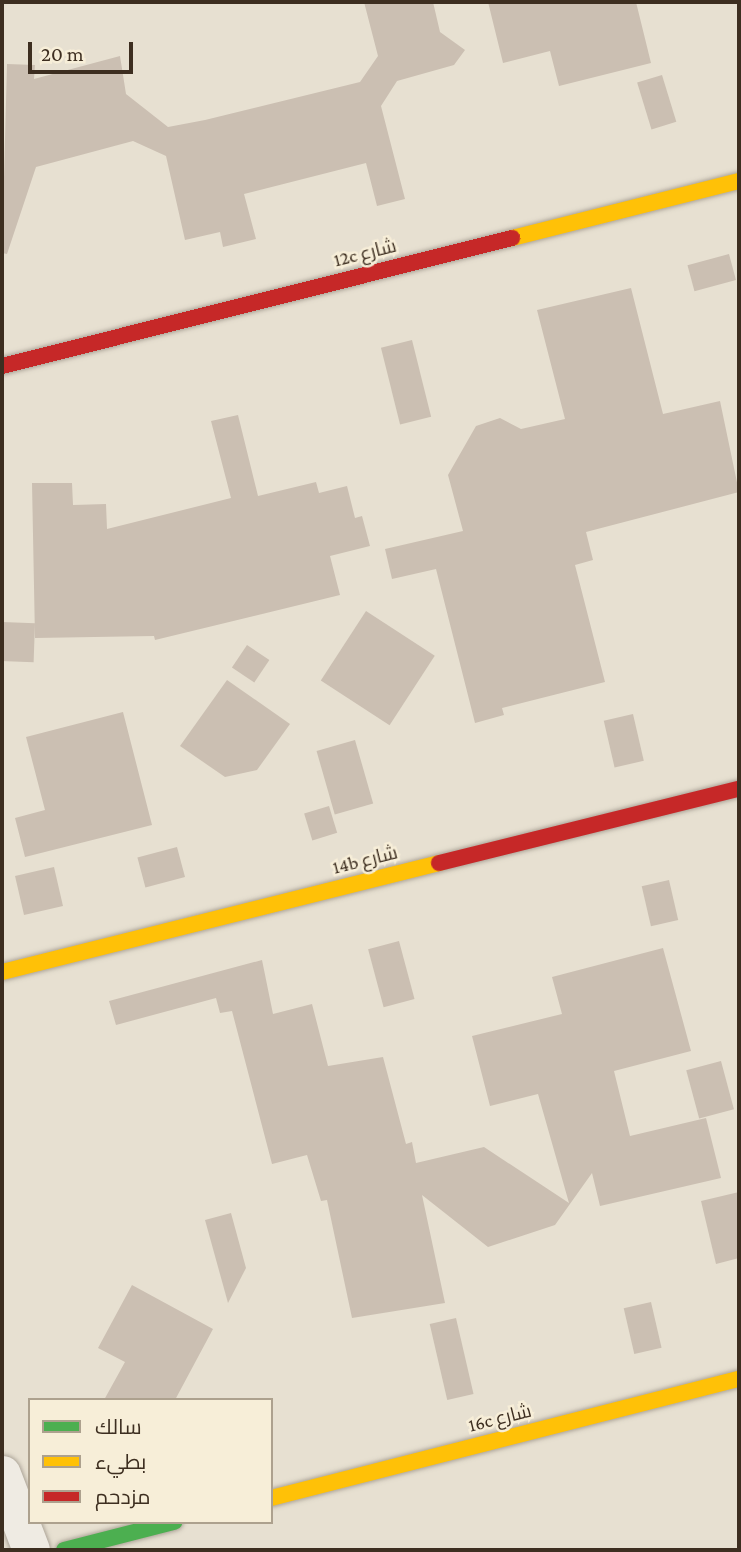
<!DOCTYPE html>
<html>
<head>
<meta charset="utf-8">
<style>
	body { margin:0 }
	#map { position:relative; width:741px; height:1552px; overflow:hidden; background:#e7e0d1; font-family:"Crimson Pro",Cairo,serif }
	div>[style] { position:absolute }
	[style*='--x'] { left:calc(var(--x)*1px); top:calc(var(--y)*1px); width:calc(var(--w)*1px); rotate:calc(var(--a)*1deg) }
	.building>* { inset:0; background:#cbbfb2; transform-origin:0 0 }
	.roads { filter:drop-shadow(0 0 2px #ada599) drop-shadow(0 0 2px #ada599) }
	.street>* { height:37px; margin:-18.5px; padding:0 18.5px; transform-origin:18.5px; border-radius:18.5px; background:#efebe3 }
	.fast>* { height:16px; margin:-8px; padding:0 8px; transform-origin:8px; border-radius:8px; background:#4caf50 }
	.slow>* { height:16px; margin:-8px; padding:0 8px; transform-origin:8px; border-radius:8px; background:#ffc107 }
	.jam>* { height:16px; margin:-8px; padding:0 8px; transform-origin:8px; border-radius:8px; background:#c62828 }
	span { translate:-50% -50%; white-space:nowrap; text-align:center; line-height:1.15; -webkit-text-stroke:5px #f7eed8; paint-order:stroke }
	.street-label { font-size:19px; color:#3d2e20 }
	.frame { position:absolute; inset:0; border:4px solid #3d2e20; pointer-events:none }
	.legend { position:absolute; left:28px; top:1398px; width:245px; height:126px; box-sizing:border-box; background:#f7eed8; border:2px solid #ada18e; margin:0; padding:9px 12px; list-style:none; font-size:21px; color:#3d2e20 }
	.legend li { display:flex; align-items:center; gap:14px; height:35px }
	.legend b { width:35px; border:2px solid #ada18e }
	.scale { position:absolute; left:28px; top:42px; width:105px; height:32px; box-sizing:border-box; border:4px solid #3d2e20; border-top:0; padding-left:9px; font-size:21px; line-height:24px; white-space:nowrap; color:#3d2e20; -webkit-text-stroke:5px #f7eed8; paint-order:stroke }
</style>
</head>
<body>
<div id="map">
	<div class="building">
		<div style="clip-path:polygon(364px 2px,433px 2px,440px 32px,465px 50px,454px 65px,397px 81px,381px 106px,405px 199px,377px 206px,366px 163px,244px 194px,256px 239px,223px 247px,220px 232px,185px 240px,166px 156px,133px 141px,36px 167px,7px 254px,2px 253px,7px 64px,35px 65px,34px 79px,120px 56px,126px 94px,168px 127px,205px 120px,360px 82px,378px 56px)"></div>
		<div style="clip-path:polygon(488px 2px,636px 2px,651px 63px,559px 86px,550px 51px,503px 63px)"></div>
		<div style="left:662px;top:75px;width:49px;height:26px;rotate:73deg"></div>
		<div style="left:729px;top:254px;width:27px;height:43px;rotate:75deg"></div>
		<div style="clip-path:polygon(631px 288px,663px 414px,720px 401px,739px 492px,586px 532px,593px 560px,575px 565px,605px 682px,502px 708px,504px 715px,475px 723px,436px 569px,392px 579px,385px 549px,463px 531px,448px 475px,476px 426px,500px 418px,521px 429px,565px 419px,537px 310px)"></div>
		<div style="left:412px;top:340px;width:79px;height:32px;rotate:76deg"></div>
		<div style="clip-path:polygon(238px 415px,258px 496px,316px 482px,319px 493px,347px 486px,355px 518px,362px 516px,370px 546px,330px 556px,340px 595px,155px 640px,154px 636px,35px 638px,32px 483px,72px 483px,73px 505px,106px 504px,107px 529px,231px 498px,211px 421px)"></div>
		<div style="left:366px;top:611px;width:82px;height:83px;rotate:33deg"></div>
		<div style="left:2px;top:622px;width:33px;height:39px;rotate:2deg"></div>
		<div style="left:247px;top:645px;width:27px;height:27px;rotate:34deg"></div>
		<div style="clip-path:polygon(227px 680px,290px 724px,257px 770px,225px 777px,180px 746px)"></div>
		<div style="clip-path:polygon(123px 712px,152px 825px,25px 857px,15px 818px,45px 810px,26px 737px)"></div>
		<div style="left:633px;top:714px;width:48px;height:30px;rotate:77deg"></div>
		<div style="left:355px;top:740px;width:66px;height:40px;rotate:74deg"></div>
		<div style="left:329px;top:806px;width:28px;height:26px;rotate:73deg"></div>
		<div style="left:177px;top:847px;width:31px;height:41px;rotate:75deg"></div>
		<div style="left:54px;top:867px;width:40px;height:40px;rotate:77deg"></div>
		<div style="left:669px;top:880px;width:41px;height:28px;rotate:77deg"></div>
		<div style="left:399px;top:941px;width:60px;height:32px;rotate:75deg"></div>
		<div style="clip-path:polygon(663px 948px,691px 1051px,614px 1071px,630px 1136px,706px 1118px,721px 1178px,600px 1206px,592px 1173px,555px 1225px,488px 1247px,422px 1195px,445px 1303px,352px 1318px,327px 1200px,321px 1201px,307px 1155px,272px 1164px,232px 1011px,220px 1013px,216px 998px,116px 1025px,109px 1001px,262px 960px,273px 1014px,312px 1004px,328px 1066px,383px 1057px,406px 1144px,412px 1142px,416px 1163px,484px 1147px,569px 1203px,538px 1094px,490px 1106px,472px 1036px,562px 1014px,552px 977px)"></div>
		<div style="left:721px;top:1061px;width:50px;height:36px;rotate:75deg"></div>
		<div style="clip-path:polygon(739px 1192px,739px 1258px,716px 1264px,701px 1201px)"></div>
		<div style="clip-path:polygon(231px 1213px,246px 1268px,228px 1303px,205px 1220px)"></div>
		<div style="clip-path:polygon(132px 1285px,213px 1329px,175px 1400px,104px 1400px,125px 1362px,98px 1348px)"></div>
		<div style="left:651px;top:1302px;width:47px;height:28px;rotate:77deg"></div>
		<div style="left:456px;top:1318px;width:78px;height:27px;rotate:77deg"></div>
	</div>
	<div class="roads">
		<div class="street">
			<div style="--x:2;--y:1474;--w:81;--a:69.1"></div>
		</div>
		<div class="fast">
			<div style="--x:64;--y:1550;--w:114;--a:-14.3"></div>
		</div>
		<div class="slow">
			<div style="--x:512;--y:238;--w:234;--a:-14.1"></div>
			<div style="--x:2;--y:972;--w:450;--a:-14"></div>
			<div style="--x:271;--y:1498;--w:483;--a:-14.3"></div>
		</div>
		<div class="jam">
			<div style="--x:2;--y:366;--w:526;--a:-14.09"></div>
			<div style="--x:439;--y:863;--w:309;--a:-13.9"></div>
		</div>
	</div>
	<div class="street-label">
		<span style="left:365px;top:253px;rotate:-14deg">12c شارع</span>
		<span style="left:365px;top:860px;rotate:-14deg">14b شارع</span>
		<span style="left:500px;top:1418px;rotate:-14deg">16c شارع</span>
	</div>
	<div class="frame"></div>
	<ul class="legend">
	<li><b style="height:9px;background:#4caf50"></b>سالك</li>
	<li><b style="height:9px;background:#ffc107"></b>بطيء</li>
	<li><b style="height:9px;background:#c62828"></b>مزدحم</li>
	</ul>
	<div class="scale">20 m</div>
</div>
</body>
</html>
